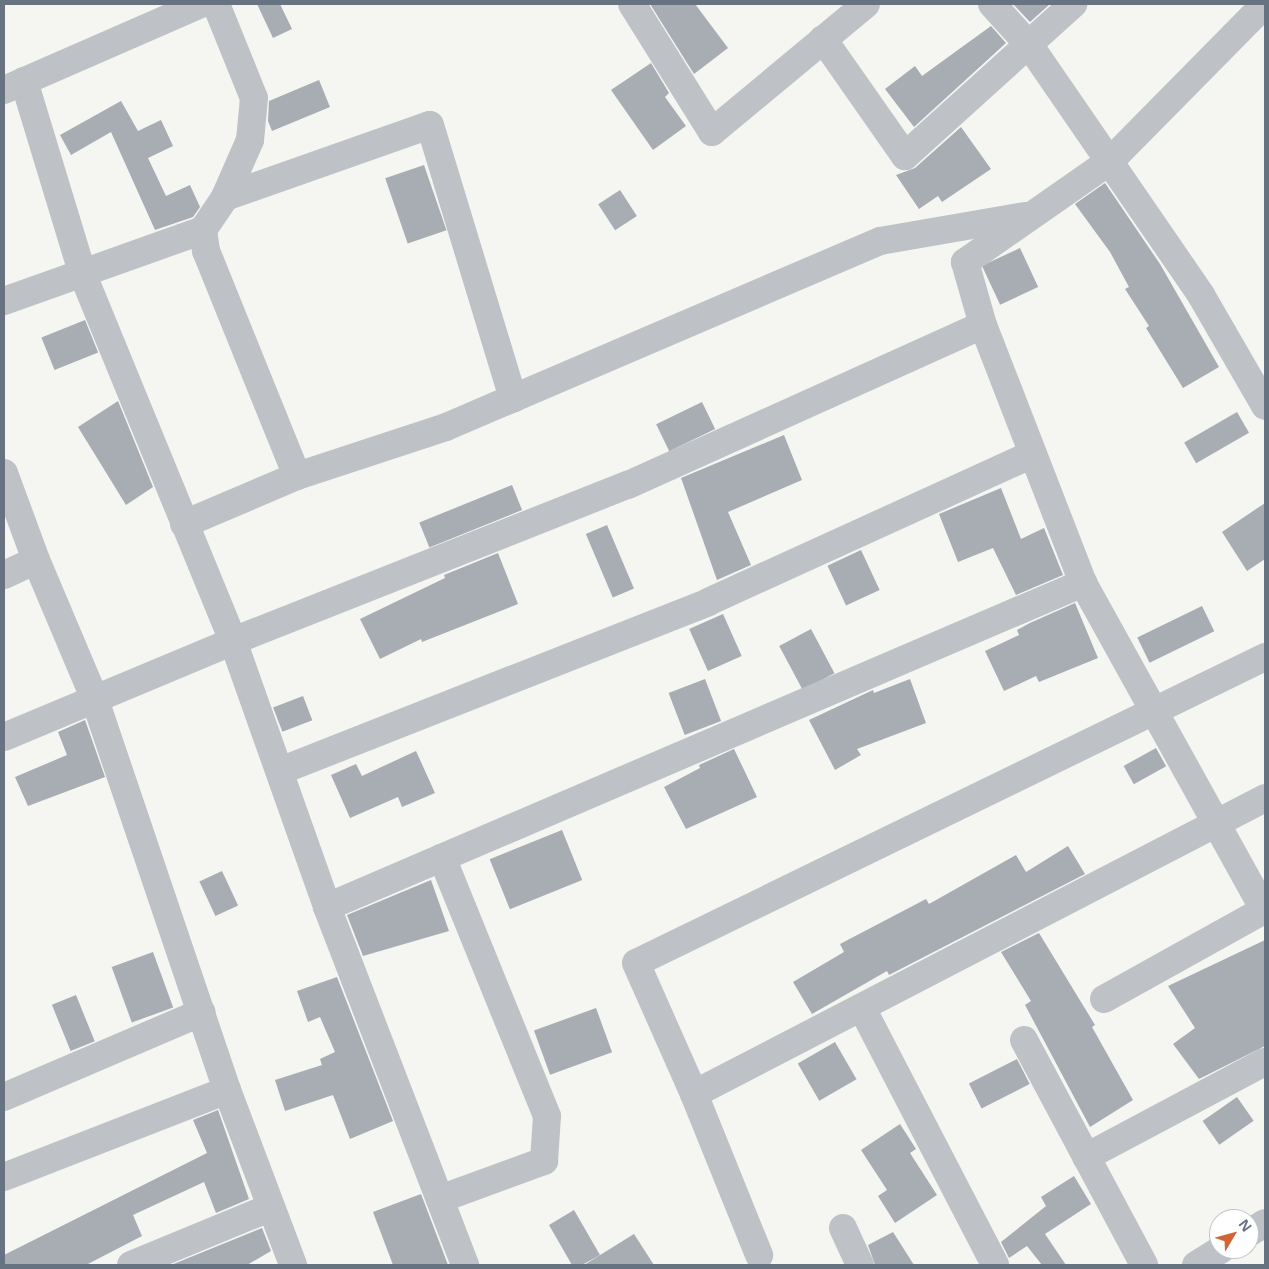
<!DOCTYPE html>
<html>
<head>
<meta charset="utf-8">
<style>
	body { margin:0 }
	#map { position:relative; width:1269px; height:1269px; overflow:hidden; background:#f5f5f2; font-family:"Noto Sans",sans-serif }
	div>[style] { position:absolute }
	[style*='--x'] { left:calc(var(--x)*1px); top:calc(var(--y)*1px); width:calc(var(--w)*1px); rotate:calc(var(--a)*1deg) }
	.building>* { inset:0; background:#a7adb3; transform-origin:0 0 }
	.street>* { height:28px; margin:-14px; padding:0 14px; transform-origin:14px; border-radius:14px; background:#bec1c5 }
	span { translate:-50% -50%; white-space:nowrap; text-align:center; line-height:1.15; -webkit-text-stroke:5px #fff; paint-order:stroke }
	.frame { position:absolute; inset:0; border:5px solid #677380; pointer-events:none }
	.north { position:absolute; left:1209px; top:1209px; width:50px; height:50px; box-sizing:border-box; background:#fff; border:1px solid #c2c7cc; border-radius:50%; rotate:53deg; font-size:14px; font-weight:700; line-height:20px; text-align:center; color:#677380 }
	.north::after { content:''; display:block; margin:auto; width:18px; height:22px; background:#d16536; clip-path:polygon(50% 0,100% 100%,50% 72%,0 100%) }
</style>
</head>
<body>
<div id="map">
	<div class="building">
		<div style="clip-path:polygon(257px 4px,280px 4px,292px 29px,273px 38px)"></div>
		<div style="clip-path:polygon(650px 4px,695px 4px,728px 48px,694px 74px)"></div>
		<div style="clip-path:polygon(1013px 4px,1050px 4px,1030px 22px)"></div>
		<div style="clip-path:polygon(991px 26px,1006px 43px,914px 127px,885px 89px,915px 66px,922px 76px)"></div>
		<div style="clip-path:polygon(651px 63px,669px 93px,665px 97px,686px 126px,653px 150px,611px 90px)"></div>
		<div style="clip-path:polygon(319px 80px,330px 107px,272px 131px,268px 121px,269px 101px)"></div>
		<div style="clip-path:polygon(121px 101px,138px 131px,161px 120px,173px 146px,148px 158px,166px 196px,190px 185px,200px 207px,193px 217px,155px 230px,111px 132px,71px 155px,60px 135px)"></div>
		<div style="clip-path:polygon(961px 127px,991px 169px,942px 202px,938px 196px,919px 209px,896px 175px,915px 168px)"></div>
		<div style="left:424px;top:165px;width:69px;height:41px;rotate:71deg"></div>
		<div style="clip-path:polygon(1105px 183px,1160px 264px,1219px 367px,1183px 388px,1146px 328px,1149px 326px,1125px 289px,1129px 287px,1110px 252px,1075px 204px)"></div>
		<div style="left:620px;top:190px;width:31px;height:26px;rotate:57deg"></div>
		<div style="left:1020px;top:248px;width:43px;height:42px;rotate:65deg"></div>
		<div style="left:85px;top:320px;width:35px;height:47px;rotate:68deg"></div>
		<div style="clip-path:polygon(118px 401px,153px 487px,126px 505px,78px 427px)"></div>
		<div style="left:702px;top:402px;width:30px;height:51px;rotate:64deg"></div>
		<div style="left:1237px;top:412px;width:24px;height:61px;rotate:60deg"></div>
		<div style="clip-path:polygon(784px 435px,802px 480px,728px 512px,751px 565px,717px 580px,681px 478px)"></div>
		<div style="left:512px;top:485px;width:27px;height:100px;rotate:68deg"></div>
		<div style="clip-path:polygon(1001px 488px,1021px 539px,1044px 528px,1063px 575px,1016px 595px,993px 548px,958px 562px,939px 514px)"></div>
		<div style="clip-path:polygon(1265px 503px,1265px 559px,1247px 571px,1222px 532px)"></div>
		<div style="left:607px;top:525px;width:69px;height:23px;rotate:67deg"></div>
		<div style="left:861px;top:550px;width:44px;height:37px;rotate:65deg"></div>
		<div style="clip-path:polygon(498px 553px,518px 604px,422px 642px,421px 639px,380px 659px,360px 619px,445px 578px,444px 575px)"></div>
		<div style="clip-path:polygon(1075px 603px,1098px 658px,1039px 682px,1036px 676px,1004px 691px,985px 651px,1019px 635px,1017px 630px,1030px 623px)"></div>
		<div style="left:1202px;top:606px;width:28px;height:72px;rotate:64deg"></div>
		<div style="left:723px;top:614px;width:46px;height:37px;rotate:66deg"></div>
		<div style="left:811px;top:629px;width:50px;height:36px;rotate:62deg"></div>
		<div style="left:705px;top:679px;width:45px;height:39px;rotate:69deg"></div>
		<div style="clip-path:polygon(910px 679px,926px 723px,857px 749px,861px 755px,835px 770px,809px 720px,873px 690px,874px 693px)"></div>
		<div style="left:303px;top:696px;width:26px;height:32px;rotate:69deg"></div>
		<div style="clip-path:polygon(85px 720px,105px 777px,28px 806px,15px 777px,67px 755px,58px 732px)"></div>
		<div style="left:1156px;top:748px;width:21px;height:37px;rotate:61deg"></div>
		<div style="clip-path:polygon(734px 749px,757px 797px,686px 829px,664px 787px,700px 768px,699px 765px)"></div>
		<div style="clip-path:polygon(416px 751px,435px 793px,402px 807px,398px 797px,350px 818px,331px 775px,356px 764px,362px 776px)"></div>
		<div style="left:562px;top:830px;width:54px;height:78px;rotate:68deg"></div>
		<div style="clip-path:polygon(1068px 846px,1085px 874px,889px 975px,887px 971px,812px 1014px,793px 982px,844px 952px,840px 944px,926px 899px,929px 904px,1016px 855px,1026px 872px)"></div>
		<div style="left:222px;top:871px;width:38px;height:25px;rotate:65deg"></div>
		<div style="clip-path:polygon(431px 880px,449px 931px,363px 956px,347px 915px)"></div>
		<div style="clip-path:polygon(1039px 933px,1095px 1025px,1092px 1027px,1133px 1100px,1090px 1127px,1025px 1005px,1031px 1001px,1001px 952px)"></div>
		<div style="clip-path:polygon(1265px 940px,1265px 1046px,1199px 1079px,1173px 1044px,1195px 1028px,1168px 986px)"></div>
		<div style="left:153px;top:952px;width:59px;height:44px;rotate:70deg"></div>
		<div style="clip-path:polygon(337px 977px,393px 1121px,350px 1139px,333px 1095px,285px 1111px,275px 1080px,322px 1065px,320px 1059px,335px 1052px,320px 1017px,308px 1022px,297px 991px)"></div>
		<div style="left:76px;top:995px;width:50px;height:26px;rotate:68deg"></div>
		<div style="left:596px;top:1008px;width:47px;height:66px;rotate:70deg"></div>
		<div style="left:835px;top:1042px;width:43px;height:43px;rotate:60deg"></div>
		<div style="left:1017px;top:1059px;width:28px;height:54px;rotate:63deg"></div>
		<div style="left:1237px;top:1097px;width:29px;height:42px;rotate:55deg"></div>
		<div style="clip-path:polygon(218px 1110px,249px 1199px,216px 1213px,204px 1182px,133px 1215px,142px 1236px,86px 1265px,4px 1265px,4px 1255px,207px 1153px,193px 1120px)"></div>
		<div style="clip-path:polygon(900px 1124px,916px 1149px,910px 1153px,937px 1195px,895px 1223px,878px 1196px,887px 1190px,861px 1150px)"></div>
		<div style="clip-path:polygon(1074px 1176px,1091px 1204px,1045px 1234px,1066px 1265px,1042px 1265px,1027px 1246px,1009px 1258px,1001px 1242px,1046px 1206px,1041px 1197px)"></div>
		<div style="clip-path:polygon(421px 1194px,448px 1265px,393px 1265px,373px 1212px)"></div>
		<div style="clip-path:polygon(574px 1210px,600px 1255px,582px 1265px,572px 1265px,549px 1225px)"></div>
		<div style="clip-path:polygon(262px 1228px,271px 1251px,247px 1265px,171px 1265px)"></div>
		<div style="clip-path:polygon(893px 1232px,914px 1265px,875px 1265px,868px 1245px)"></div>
		<div style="clip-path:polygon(634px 1234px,654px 1265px,584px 1265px)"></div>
	</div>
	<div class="street">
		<div style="--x:216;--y:4;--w:101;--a:68"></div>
		<div style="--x:254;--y:98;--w:42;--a:95.4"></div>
		<div style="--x:250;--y:140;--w:62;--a:113.7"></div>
		<div style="--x:632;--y:4;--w:151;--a:58"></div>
		<div style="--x:712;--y:132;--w:200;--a:-39.7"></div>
		<div style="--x:992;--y:4;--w:57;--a:47.9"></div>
		<div style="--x:1030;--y:46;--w:302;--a:55.5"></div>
		<div style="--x:1201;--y:295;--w:128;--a:60"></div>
		<div style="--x:1265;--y:4;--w:221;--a:134.6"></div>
		<div style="--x:1110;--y:161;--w:177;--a:145.1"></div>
		<div style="--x:965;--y:262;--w:66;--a:74.1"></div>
		<div style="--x:983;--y:325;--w:277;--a:68.8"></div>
		<div style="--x:1083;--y:583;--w:376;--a:61"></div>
		<div style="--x:823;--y:39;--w:143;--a:55"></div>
		<div style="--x:905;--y:156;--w:227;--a:-42.1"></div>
		<div style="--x:24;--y:81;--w:203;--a:73.1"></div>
		<div style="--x:83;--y:275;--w:396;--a:67.7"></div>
		<div style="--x:233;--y:641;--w:282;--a:70.5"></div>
		<div style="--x:327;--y:907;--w:384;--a:68.9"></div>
		<div style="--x:4;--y:90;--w:215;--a:-23.6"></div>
		<div style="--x:4;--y:301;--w:211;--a:-19.6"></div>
		<div style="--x:4;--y:473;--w:93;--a:69.8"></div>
		<div style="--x:297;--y:476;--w:243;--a:-112"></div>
		<div style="--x:206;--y:251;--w:21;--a:-98"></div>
		<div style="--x:203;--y:230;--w:40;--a:-56"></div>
		<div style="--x:225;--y:197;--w:217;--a:-19.4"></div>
		<div style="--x:430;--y:125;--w:286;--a:73.1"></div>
		<div style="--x:184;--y:524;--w:123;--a:-23"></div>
		<div style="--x:297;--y:476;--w:157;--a:-18.2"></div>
		<div style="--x:446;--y:427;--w:472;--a:-23.2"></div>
		<div style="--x:880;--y:241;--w:147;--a:-9.8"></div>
		<div style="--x:4;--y:575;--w:35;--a:-25"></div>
		<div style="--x:36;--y:560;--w:152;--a:67.1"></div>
		<div style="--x:95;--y:700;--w:412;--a:71.3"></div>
		<div style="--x:227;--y:1090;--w:187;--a:69.3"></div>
		<div style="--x:1265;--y:657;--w:699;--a:154.06"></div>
		<div style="--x:636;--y:963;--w:143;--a:66.1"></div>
		<div style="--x:694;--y:1094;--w:643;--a:-27.4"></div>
		<div style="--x:4;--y:737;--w:248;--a:-22.7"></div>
		<div style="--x:233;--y:641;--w:425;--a:-21.6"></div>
		<div style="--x:628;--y:485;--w:389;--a:-24.3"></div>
		<div style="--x:280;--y:771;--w:460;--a:-21.5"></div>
		<div style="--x:708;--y:602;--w:357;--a:-24.5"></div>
		<div style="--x:327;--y:907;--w:823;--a:-23.2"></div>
		<div style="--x:1104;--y:999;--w:183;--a:-29.1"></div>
		<div style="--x:863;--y:1010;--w:287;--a:62.6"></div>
		<div style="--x:1024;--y:1040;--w:255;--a:61.9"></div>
		<div style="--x:694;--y:1094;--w:174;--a:68"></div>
		<div style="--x:4;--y:1097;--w:215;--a:-23.2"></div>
		<div style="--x:1086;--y:1157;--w:203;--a:-28"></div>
		<div style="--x:4;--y:1177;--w:239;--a:-21.3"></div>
		<div style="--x:440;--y:1199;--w:111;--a:-20.1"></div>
		<div style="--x:544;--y:1161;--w:45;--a:-86.2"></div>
		<div style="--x:547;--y:1116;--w:279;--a:-112.1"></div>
		<div style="--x:843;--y:1228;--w:41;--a:65.3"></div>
		<div style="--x:1249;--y:1233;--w:19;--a:-32"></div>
		<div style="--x:131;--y:1265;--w:149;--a:-22.4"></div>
		<div style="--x:1196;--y:1265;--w:31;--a:-32"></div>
	</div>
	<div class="frame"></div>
	<div class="north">N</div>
</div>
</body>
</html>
